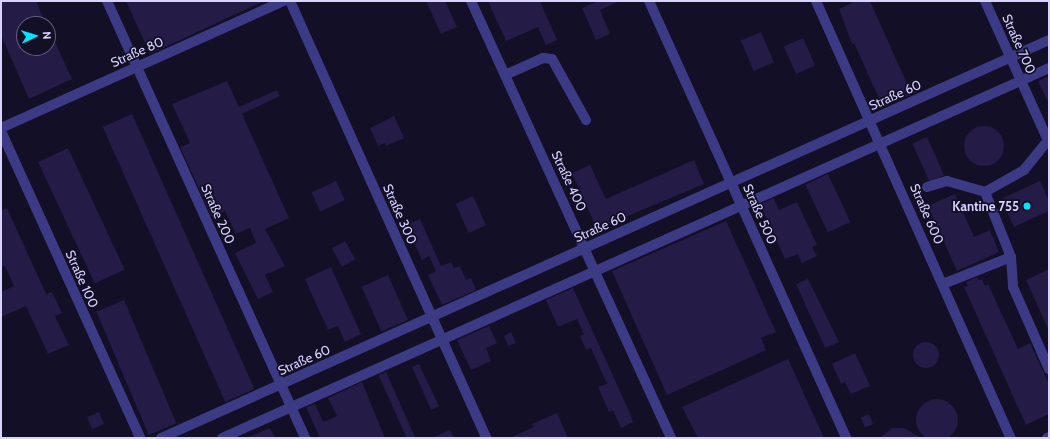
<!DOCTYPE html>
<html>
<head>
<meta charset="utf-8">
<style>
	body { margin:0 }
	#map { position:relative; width:1050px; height:439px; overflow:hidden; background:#130f26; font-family:Cabin,sans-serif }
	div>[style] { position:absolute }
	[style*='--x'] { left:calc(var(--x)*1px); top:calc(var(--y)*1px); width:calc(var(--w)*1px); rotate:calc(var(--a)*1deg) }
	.building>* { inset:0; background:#241b47; transform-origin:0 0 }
	.round { border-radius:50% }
	.minor>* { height:10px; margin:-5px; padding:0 5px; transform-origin:5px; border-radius:5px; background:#3d3a85 }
	.dots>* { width:11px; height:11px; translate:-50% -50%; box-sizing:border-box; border:2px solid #130f26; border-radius:50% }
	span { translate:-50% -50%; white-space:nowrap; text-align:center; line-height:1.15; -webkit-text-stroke:3.5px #130f26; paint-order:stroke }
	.street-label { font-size:13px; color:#d9d4ff }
	.poi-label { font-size:13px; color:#d9d4ff; font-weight:700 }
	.right { translate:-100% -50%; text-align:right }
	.frame { position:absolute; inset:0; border:2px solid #d9d4ff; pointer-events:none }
	.north { position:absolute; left:16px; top:16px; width:40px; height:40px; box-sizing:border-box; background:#130f26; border:1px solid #625e7d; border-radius:50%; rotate:86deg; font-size:11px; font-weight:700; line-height:16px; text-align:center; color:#d9d4ff }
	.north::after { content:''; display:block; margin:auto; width:14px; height:18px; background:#00e5ff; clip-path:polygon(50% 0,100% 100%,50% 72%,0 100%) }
</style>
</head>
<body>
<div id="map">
	<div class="building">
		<div style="clip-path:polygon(1px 1px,36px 1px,46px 24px,24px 24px,24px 48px,48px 48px,48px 27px,72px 79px,29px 99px,1px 35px)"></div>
		<div style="clip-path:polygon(126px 1px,264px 1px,150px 54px)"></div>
		<div style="clip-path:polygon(426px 1px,445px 1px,457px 27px,441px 34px)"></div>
		<div style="clip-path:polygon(488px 1px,540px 1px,557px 40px,546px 45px,538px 27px,506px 41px)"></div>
		<div style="clip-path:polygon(598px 1px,620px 1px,600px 10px,610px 34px,596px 40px,582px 8px)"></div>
		<div style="clip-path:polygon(856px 1px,870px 1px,908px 86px,915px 82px,919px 91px,883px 107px,854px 43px,852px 44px,839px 9px)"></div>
		<div style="left:761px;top:32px;width:33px;height:22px;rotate:67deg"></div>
		<div style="left:803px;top:38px;width:30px;height:21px;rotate:66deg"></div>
		<div style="clip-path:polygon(1049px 76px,1049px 104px,1038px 81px)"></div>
		<div style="clip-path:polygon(227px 81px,239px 107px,277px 90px,280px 96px,242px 114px,289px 218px,265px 229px,285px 266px,265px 275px,273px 292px,258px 299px,235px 253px,256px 243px,250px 228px,236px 234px,225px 211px,212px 217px,180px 147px,190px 143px,172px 104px)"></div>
		<div style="left:132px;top:114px;width:301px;height:32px;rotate:66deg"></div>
		<div style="clip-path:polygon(394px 116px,404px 138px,386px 146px,385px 143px,378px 146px,370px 128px)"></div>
		<div class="round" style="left:964px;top:126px;width:40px;height:40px"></div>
		<div style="left:927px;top:137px;width:42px;height:16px;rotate:66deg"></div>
		<div style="left:68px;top:148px;width:134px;height:33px;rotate:65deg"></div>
		<div style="clip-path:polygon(694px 160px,704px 184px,597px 229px,572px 173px,590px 165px,606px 199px)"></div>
		<div style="left:828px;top:174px;width:53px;height:25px;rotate:65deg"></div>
		<div style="left:336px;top:181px;width:21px;height:27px;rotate:65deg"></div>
		<div style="clip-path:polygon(1040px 181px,1049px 201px,1049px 211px,1014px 227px,1001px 199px)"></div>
		<div style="clip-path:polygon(955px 194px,974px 237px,990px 230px,999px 252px,957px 271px,928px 206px)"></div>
		<div style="left:473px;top:196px;width:32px;height:19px;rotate:66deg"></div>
		<div style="clip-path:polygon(774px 198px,779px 210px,797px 202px,817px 245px,812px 247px,817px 256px,802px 263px,798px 254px,785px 259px,760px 204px)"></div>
		<div style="clip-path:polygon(7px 208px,46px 294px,52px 292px,62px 313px,55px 316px,69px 345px,48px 354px,26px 306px,1px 317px,1px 292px,14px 286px,5px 266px,1px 267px,1px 211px)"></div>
		<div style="clip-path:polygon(420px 219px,441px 266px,451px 262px,454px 268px,460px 266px,466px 280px,471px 278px,476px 290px,442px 305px,428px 275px,436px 271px,429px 256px,422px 260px,406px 225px)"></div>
		<div style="clip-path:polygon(726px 221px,776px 332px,761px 338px,766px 350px,667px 395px,612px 271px)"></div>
		<div style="left:345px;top:241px;width:21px;height:15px;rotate:61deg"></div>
		<div style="clip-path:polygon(331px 267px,361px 334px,345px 342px,338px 326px,328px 330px,305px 279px)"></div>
		<div style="clip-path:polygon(1049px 269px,1049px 331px,1026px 280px)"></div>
		<div style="left:388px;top:275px;width:49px;height:29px;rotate:66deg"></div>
		<div style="clip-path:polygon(977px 277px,979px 280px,982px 279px,985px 286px,988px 284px,1018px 349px,1030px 343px,1049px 384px,1049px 414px,1026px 425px,964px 287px,968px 286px,966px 282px)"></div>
		<div style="clip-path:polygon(808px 279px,839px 342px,825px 348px,796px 284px)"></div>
		<div style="clip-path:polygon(573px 288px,629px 411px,633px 422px,621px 428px,613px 410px,609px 412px,598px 387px,607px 384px,591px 348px,586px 350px,580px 336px,584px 334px,577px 319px,558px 327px,546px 300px)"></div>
		<div style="left:124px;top:300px;width:134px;height:30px;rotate:67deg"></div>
		<div style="clip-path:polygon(489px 326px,497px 343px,486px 348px,491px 361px,471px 370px,457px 340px)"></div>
		<div style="clip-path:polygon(511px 332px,516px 343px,508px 346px,504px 336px)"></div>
		<div class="round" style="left:913px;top:342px;width:26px;height:26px"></div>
		<div style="clip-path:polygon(855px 353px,870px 386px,851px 394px,845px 382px,841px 384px,832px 364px)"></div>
		<div style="clip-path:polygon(788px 359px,824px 438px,698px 438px,682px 407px)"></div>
		<div style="clip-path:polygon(419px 364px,439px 406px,431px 410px,412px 367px)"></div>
		<div style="left:386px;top:372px;width:72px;height:8px;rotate:66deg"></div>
		<div style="clip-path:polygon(362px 382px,385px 438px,320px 438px,306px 407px,315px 404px,323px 422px,337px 416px,328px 398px)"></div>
		<div class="round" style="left:916px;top:399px;width:42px;height:42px"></div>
		<div style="left:99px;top:412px;width:13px;height:13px;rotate:67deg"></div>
		<div style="clip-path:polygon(557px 413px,568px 438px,510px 438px,534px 427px,532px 424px)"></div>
		<div style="left:869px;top:414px;width:11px;height:9px;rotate:68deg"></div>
		<div style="clip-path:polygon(270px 428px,275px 438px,247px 438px)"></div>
		<div style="clip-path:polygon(892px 428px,904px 428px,921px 438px,880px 438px)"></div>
		<div style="clip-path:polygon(450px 430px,454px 438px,432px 438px)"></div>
	</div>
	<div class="minor">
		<div style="--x:107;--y:1;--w:480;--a:65.6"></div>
		<div style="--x:290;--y:1;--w:479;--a:65.8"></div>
		<div style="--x:471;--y:1;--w:481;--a:65.4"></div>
		<div style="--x:649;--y:1;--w:479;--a:65.7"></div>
		<div style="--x:816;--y:1;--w:479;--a:66"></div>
		<div style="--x:985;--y:1;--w:156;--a:65.7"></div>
		<div style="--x:505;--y:75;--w:42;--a:-24.1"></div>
		<div style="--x:543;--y:58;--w:9;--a:6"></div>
		<div style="--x:552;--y:59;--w:70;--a:60.9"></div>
		<div style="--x:1;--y:128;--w:310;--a:-24.2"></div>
		<div style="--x:1;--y:131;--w:337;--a:65.6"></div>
		<div style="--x:927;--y:187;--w:21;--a:-17"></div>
		<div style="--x:947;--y:181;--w:40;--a:16"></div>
		<div style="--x:1011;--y:257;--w:30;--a:86"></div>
		<div style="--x:1013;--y:287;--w:90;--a:66.3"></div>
		<div style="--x:943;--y:284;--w:73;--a:-21.7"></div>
		<div style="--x:1011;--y:257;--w:70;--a:-111.8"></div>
		<div style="--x:985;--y:192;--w:45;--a:-29.4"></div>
		<div style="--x:1024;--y:170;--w:38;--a:-51"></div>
		<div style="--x:161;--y:438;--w:973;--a:-24.14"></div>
		<div style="--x:222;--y:438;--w:906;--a:-24.1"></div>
		<div style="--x:1047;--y:438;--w:2;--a:-27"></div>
	</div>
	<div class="dots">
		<div style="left:1027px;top:206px;background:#00e5ff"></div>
	</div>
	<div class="street-label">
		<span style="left:1019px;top:44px;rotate:66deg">Straße 700</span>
		<span style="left:137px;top:52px;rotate:-24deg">Straße 80</span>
		<span style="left:895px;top:95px;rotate:-24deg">Straße 60</span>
		<span style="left:569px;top:181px;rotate:65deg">Straße 400</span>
		<span style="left:218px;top:214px;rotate:66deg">Straße 200</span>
		<span style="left:400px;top:214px;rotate:66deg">Straße 300</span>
		<span style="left:760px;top:214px;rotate:66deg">Straße 500</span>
		<span style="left:927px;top:214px;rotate:66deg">Straße 600</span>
		<span style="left:600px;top:227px;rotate:-24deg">Straße 60</span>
		<span style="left:82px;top:279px;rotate:66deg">Straße 100</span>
		<span style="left:304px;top:360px;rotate:-24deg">Straße 60</span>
	</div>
	<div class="poi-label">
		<span class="right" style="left:1019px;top:206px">Kantine 755</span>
	</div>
	<div class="frame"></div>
	<div class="north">N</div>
</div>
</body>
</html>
